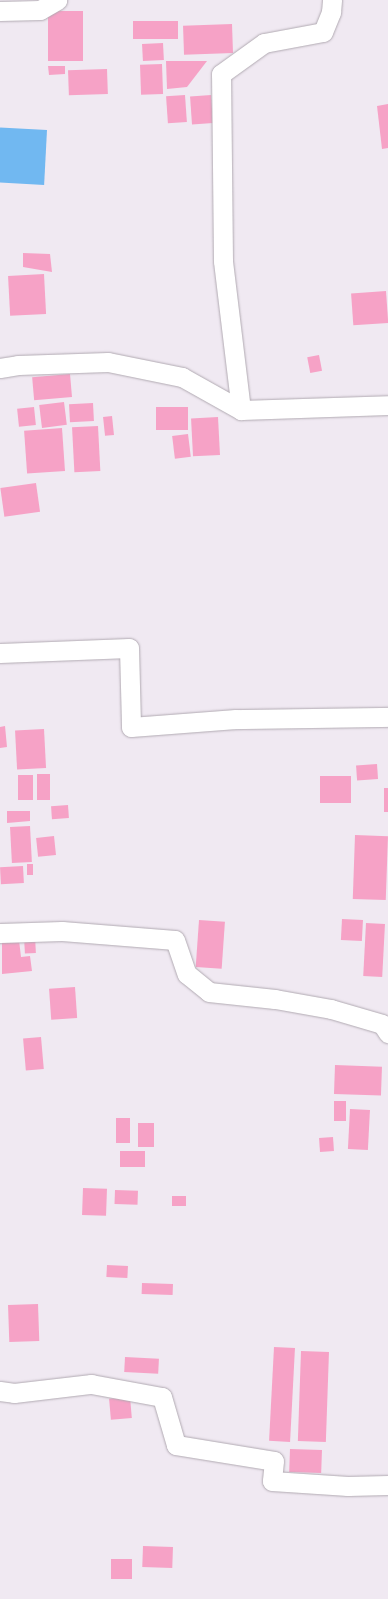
<!DOCTYPE html>
<html>
<head>
<meta charset="utf-8">
<style>
	body { margin:0 }
	#map { position:relative; width:388px; height:1599px; overflow:hidden; background:#f0e9f2; font-family:Ubuntu,sans-serif }
	div>[style] { position:absolute }
	[style*='--x'] { left:calc(var(--x)*1px); top:calc(var(--y)*1px); width:calc(var(--w)*1px); rotate:calc(var(--a)*1deg) }
	.water>* { inset:0; background:#71b8f1; transform-origin:0 0 }
	.building>* { inset:0; background:#f6a2c6; transform-origin:0 0 }
	.roads { filter:drop-shadow(0 0 1px #b1aab2) drop-shadow(0 0 1px #b1aab2) }
	.street>* { height:19px; margin:-9.5px; padding:0 9.5px; transform-origin:9.5px; border-radius:9.5px; background:#fff }
	span { translate:-50% -50%; white-space:nowrap; text-align:center; line-height:1.15; -webkit-text-stroke:4.5px #f0e9f2; paint-order:stroke }
</style>
</head>
<body>
<div id="map">
	<div class="water">
		<div style="left:47px;top:130px;width:55px;height:47px;rotate:93deg"></div>
	</div>
	<div class="building">
		<div style="left:48px;top:11px;width:35px;height:50px"></div>
		<div style="left:133px;top:21px;width:45px;height:18px"></div>
		<div style="left:232px;top:24px;width:29px;height:49px;rotate:88deg"></div>
		<div style="left:163px;top:43px;width:17px;height:21px;rotate:87deg"></div>
		<div style="clip-path:polygon(166px 61px,207px 61px,187px 87px,167px 89px)"></div>
		<div style="left:162px;top:64px;width:30px;height:22px;rotate:88deg"></div>
		<div style="clip-path:polygon(48px 66px,65px 66px,65px 74px,49px 75px)"></div>
		<div style="left:107px;top:69px;width:25px;height:39px;rotate:88deg"></div>
		<div style="left:185px;top:95px;width:27px;height:19px;rotate:86deg"></div>
		<div style="left:211px;top:95px;width:28px;height:21px;rotate:86deg"></div>
		<div style="clip-path:polygon(388px 104px,388px 148px,382px 149px,377px 106px)"></div>
		<div style="clip-path:polygon(23px 253px,50px 254px,52px 272px,23px 267px)"></div>
		<div style="left:44px;top:274px;width:40px;height:36px;rotate:87deg"></div>
		<div style="left:386px;top:291px;width:32px;height:35px;rotate:86deg"></div>
		<div style="left:319px;top:355px;width:16px;height:12px;rotate:79deg"></div>
		<div style="left:70px;top:374px;width:23px;height:38px;rotate:85deg"></div>
		<div style="left:64px;top:402px;width:23px;height:25px;rotate:83deg"></div>
		<div style="left:93px;top:403px;width:18px;height:24px;rotate:87deg"></div>
		<div style="left:34px;top:407px;width:18px;height:17px;rotate:84deg"></div>
		<div style="left:188px;top:407px;width:23px;height:32px;rotate:90deg"></div>
		<div style="left:112px;top:416px;width:19px;height:9px;rotate:84deg"></div>
		<div style="left:218px;top:417px;width:38px;height:27px;rotate:87deg"></div>
		<div style="left:98px;top:426px;width:45px;height:26px;rotate:87deg"></div>
		<div style="left:62px;top:428px;width:43px;height:38px;rotate:86deg"></div>
		<div style="left:188px;top:434px;width:23px;height:16px;rotate:83deg"></div>
		<div style="left:36px;top:483px;width:29px;height:36px;rotate:82deg"></div>
		<div style="clip-path:polygon(5px 726px,7px 747px,0 748px,0 727px)"></div>
		<div style="left:44px;top:729px;width:39px;height:29px;rotate:87deg"></div>
		<div style="left:377px;top:764px;width:15px;height:21px;rotate:86deg"></div>
		<div style="left:37px;top:774px;width:13px;height:26px"></div>
		<div style="left:18px;top:775px;width:15px;height:25px"></div>
		<div style="left:351px;top:776px;width:27px;height:31px;rotate:90deg"></div>
		<div style="left:384px;top:788px;width:4px;height:24px"></div>
		<div style="left:68px;top:805px;width:13px;height:17px;rotate:86deg"></div>
		<div style="clip-path:polygon(7px 811px,30px 811px,30px 821px,7px 823px)"></div>
		<div style="left:30px;top:826px;width:36px;height:20px;rotate:87deg"></div>
		<div style="left:355px;top:835px;width:33px;height:64px;rotate:2deg"></div>
		<div style="left:54px;top:836px;width:19px;height:18px;rotate:84deg"></div>
		<div style="left:27px;top:864px;width:6px;height:11px"></div>
		<div style="left:23px;top:866px;width:17px;height:23px;rotate:87deg"></div>
		<div style="left:342px;top:919px;width:21px;height:21px;rotate:3deg"></div>
		<div style="left:199px;top:920px;width:26px;height:47px;rotate:4deg"></div>
		<div style="left:366px;top:923px;width:19px;height:53px;rotate:3deg"></div>
		<div style="left:35px;top:936px;width:17px;height:11px;rotate:87deg"></div>
		<div style="clip-path:polygon(19px 940px,21px 957px,30px 956px,32px 971px,2px 974px,2px 942px)"></div>
		<div style="left:75px;top:987px;width:31px;height:26px;rotate:86deg"></div>
		<div style="left:41px;top:1037px;width:32px;height:18px;rotate:85deg"></div>
		<div style="left:335px;top:1065px;width:47px;height:29px;rotate:2deg"></div>
		<div style="left:334px;top:1101px;width:12px;height:20px"></div>
		<div style="left:350px;top:1109px;width:20px;height:40px;rotate:3deg"></div>
		<div style="left:116px;top:1118px;width:14px;height:25px"></div>
		<div style="left:138px;top:1123px;width:16px;height:24px"></div>
		<div style="left:333px;top:1137px;width:14px;height:14px;rotate:86deg"></div>
		<div style="left:120px;top:1151px;width:25px;height:16px"></div>
		<div style="left:83px;top:1188px;width:24px;height:27px;rotate:2deg"></div>
		<div style="left:115px;top:1190px;width:23px;height:14px;rotate:2deg"></div>
		<div style="left:172px;top:1196px;width:14px;height:10px"></div>
		<div style="left:107px;top:1265px;width:21px;height:12px;rotate:3deg"></div>
		<div style="left:142px;top:1283px;width:31px;height:11px;rotate:2deg"></div>
		<div style="left:38px;top:1304px;width:37px;height:30px;rotate:88deg"></div>
		<div style="left:274px;top:1347px;width:21px;height:94px;rotate:3deg"></div>
		<div style="left:301px;top:1351px;width:28px;height:90px;rotate:2deg"></div>
		<div style="left:125px;top:1357px;width:34px;height:15px;rotate:3deg"></div>
		<div style="left:130px;top:1397px;width:21px;height:21px;rotate:85deg"></div>
		<div style="left:290px;top:1449px;width:32px;height:23px;rotate:2deg"></div>
		<div style="left:143px;top:1546px;width:30px;height:21px;rotate:2deg"></div>
		<div style="left:111px;top:1559px;width:21px;height:20px"></div>
	</div>
	<div class="roads">
		<div class="street">
			<div style="--x:0;--y:11;--w:40;--a:-1.4"></div>
			<div style="--x:40;--y:10;--w:20;--a:-30"></div>
			<div style="--x:0;--y:368;--w:18;--a:-9"></div>
			<div style="--x:18;--y:365;--w:90;--a:-1.9"></div>
			<div style="--x:108;--y:362;--w:76;--a:11.5"></div>
			<div style="--x:182;--y:377;--w:68;--a:29.2"></div>
			<div style="--x:241;--y:410;--w:147;--a:-1.9"></div>
			<div style="--x:241;--y:410;--w:150;--a:-96.9"></div>
			<div style="--x:223;--y:261;--w:187;--a:-90.6"></div>
			<div style="--x:221;--y:74;--w:53;--a:-35.8"></div>
			<div style="--x:264;--y:43;--w:60;--a:-10.6"></div>
			<div style="--x:323;--y:32;--w:22;--a:-68"></div>
			<div style="--x:331;--y:12;--w:12;--a:-85"></div>
			<div style="--x:0;--y:653;--w:129;--a:-2.2"></div>
			<div style="--x:129;--y:648;--w:79;--a:88.5"></div>
			<div style="--x:131;--y:727;--w:105;--a:-4.4"></div>
			<div style="--x:236;--y:719;--w:152;--a:-0.8"></div>
			<div style="--x:0;--y:933;--w:62;--a:-1.8"></div>
			<div style="--x:62;--y:931;--w:113;--a:4.6"></div>
			<div style="--x:175;--y:940;--w:36;--a:71"></div>
			<div style="--x:187;--y:974;--w:28;--a:39"></div>
			<div style="--x:209;--y:992;--w:66;--a:6.1"></div>
			<div style="--x:275;--y:999;--w:57;--a:10.1"></div>
			<div style="--x:331;--y:1009;--w:53;--a:16.4"></div>
			<div style="--x:382;--y:1024;--w:11;--a:56"></div>
			<div style="--x:0;--y:1391;--w:14;--a:8"></div>
			<div style="--x:14;--y:1393;--w:78;--a:-6.7"></div>
			<div style="--x:91;--y:1384;--w:72;--a:10.4"></div>
			<div style="--x:162;--y:1397;--w:50;--a:73.7"></div>
			<div style="--x:176;--y:1445;--w:99;--a:9.3"></div>
			<div style="--x:274;--y:1461;--w:20;--a:96"></div>
			<div style="--x:272;--y:1481;--w:76;--a:3.8"></div>
			<div style="--x:348;--y:1486;--w:40;--a:-1.4"></div>
		</div>
	</div>
</div>
</body>
</html>
